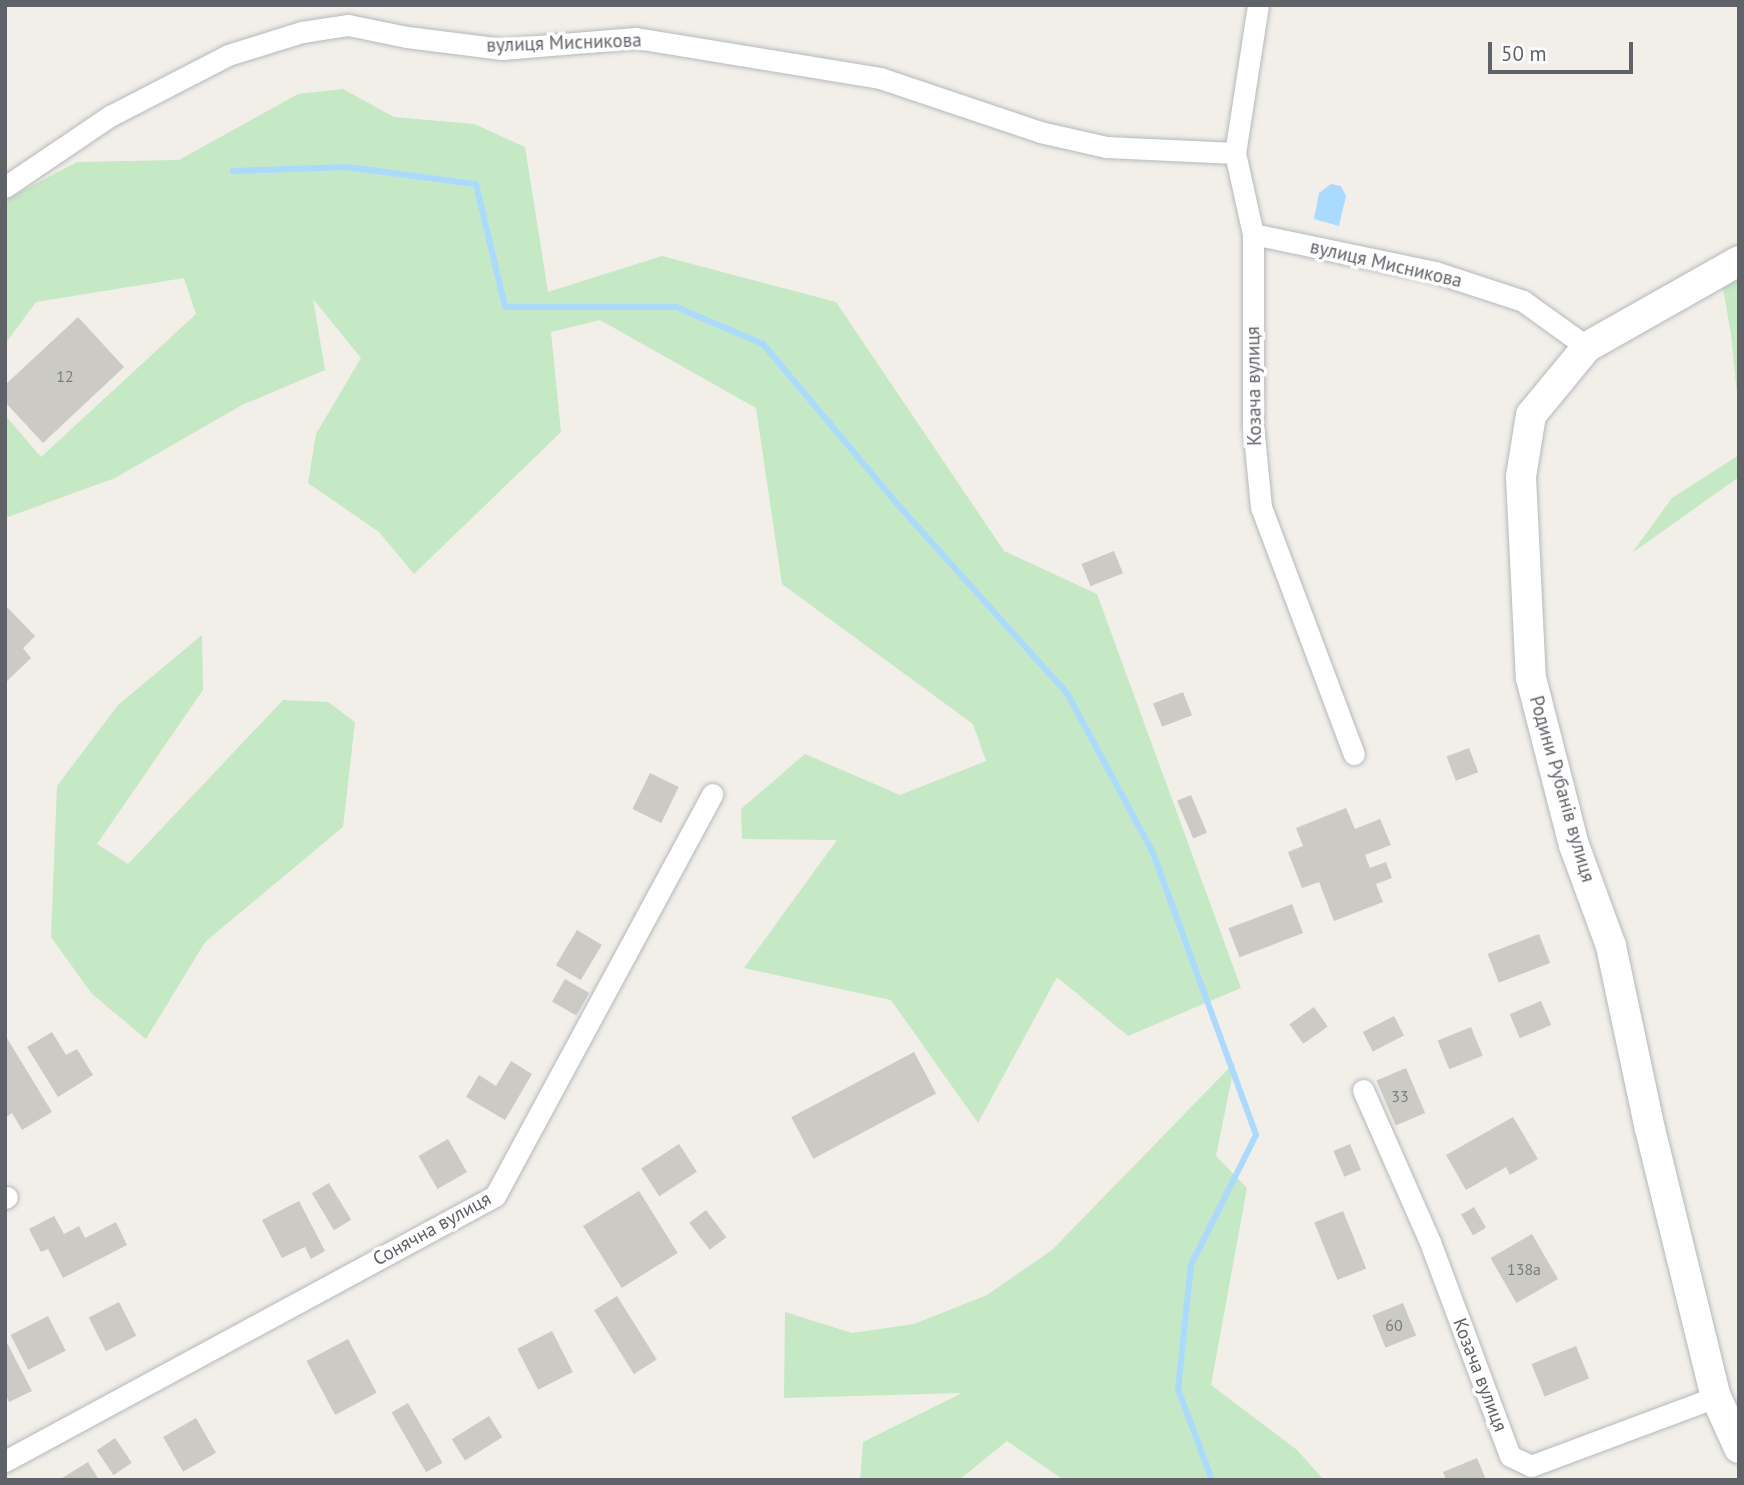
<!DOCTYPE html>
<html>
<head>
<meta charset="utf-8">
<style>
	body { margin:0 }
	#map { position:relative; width:1744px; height:1485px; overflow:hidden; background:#f1efe8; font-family:"PT Sans",sans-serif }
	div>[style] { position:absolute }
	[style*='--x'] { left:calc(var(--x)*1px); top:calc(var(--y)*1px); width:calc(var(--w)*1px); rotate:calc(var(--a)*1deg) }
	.green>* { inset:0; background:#c5e8c5 }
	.water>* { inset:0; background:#aadaff }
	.stream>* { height:6px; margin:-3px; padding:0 3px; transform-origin:3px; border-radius:3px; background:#aadaff }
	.building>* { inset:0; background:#cccac5; transform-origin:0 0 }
	.roads { filter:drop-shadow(0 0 2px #b5b8bc) drop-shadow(0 0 2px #b5b8bc) }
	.street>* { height:21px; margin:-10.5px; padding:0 10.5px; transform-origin:10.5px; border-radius:10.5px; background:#fff }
	.secondary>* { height:30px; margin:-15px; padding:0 15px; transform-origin:15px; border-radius:15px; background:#fff }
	span { translate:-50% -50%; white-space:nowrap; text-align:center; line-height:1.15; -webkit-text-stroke:7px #fff; paint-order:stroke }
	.number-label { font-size:16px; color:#7a7d7f }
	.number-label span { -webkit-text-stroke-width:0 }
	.street-label { font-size:19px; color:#5f6368 }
	.frame { position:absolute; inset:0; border:7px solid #5f6368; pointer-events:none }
	.scale { position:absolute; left:1488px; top:42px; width:145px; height:32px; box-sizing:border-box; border:4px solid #5f6368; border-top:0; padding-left:9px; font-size:21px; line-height:24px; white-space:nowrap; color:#5f6368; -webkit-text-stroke:5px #fff; paint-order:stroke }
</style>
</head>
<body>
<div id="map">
	<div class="green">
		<div style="clip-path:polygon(343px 89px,394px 117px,474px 124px,525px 147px,548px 292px,662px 256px,836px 302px,1004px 551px,1097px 594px,1241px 988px,1128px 1036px,1057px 977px,978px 1123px,891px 1000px,744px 968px,837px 840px,742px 839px,741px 809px,805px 754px,900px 795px,986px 761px,973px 724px,782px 584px,756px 408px,600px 320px,551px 332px,561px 432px,414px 574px,379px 532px,308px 483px,316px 434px,361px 358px,313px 299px,325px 370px,242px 405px,115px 478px,5px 518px,5px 415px,41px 457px,196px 314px,184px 278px,36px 302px,5px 344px,5px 200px,77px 162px,179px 160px,298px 94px)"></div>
		<div style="clip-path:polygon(1739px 261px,1739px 403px,1738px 404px,1731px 334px,1720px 271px)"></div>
		<div style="clip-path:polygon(1739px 455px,1739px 477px,1632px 553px,1672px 498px)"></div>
		<div style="clip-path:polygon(202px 635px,203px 690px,97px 844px,128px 864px,283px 700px,328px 702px,355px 722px,343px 827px,205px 942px,146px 1039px,92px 994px,51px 937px,57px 786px,118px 705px)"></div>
		<div style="clip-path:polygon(1235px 1062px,1216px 1156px,1247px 1188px,1211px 1385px,1297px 1450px,1324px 1480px,1064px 1480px,1007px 1441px,959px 1480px,860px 1480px,863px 1442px,962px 1393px,784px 1398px,785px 1312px,852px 1333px,914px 1324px,987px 1295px,1052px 1250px)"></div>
	</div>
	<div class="water">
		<div style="clip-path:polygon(1331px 184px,1341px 186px,1346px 196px,1339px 226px,1314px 219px,1319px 193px)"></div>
	</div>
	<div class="stream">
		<div style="--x:233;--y:171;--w:113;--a:-2"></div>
		<div style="--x:346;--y:167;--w:131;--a:7.5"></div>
		<div style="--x:476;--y:184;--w:126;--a:76.7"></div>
		<div style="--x:505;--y:307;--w:171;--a:0"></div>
		<div style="--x:676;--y:307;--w:95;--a:23"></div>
		<div style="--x:763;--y:344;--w:212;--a:50"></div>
		<div style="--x:899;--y:506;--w:251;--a:48.1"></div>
		<div style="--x:1067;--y:693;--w:182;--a:61.7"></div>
		<div style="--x:1153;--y:853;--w:300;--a:69.9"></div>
		<div style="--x:1256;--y:1135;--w:145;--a:116.6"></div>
		<div style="--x:1191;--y:1265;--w:125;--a:96"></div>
		<div style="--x:1178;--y:1389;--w:97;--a:69.5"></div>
	</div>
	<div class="building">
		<div style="clip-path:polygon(78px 317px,124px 367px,43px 443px,5px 402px,5px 385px)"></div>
		<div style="left:1114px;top:551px;width:24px;height:35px;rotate:68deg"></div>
		<div style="clip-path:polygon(5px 605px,35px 636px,23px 648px,31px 658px,5px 683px)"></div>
		<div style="left:1183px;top:692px;width:25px;height:32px;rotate:69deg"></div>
		<div style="left:1469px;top:748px;width:26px;height:24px;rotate:69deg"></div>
		<div style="left:650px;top:773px;width:32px;height:40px;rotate:26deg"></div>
		<div style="left:1191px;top:795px;width:41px;height:15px;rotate:67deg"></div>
		<div style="clip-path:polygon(1346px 808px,1355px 829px,1380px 819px,1391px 845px,1365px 855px,1370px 868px,1386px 862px,1392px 878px,1376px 884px,1383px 902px,1334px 921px,1319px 882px,1302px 888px,1288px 852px,1303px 846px,1296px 828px)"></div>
		<div style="left:1292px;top:904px;width:31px;height:68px;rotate:69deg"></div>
		<div style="left:577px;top:930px;width:29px;height:41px;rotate:31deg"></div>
		<div style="left:1539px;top:934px;width:31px;height:55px;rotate:69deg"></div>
		<div style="left:565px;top:979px;width:28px;height:26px;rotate:30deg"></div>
		<div style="left:1541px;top:1001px;width:26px;height:34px;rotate:67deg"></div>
		<div style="left:1314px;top:1007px;width:24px;height:30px;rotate:55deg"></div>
		<div style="left:1394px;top:1016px;width:22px;height:35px;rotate:63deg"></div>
		<div style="left:1471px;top:1027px;width:31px;height:36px;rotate:68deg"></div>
		<div style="clip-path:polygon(52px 1032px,66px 1055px,77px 1049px,93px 1075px,58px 1097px,27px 1047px)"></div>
		<div style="clip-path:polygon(5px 1035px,52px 1112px,22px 1130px,12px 1113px,5px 1118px)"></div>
		<div style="left:914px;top:1052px;width:47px;height:139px;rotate:62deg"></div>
		<div style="clip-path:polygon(511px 1061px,532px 1074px,505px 1120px,466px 1097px,479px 1075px,496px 1086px)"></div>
		<div style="left:1406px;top:1068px;width:49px;height:32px;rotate:67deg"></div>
		<div style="clip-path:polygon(1513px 1117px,1538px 1159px,1510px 1175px,1506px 1167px,1466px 1190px,1446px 1155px)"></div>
		<div style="left:448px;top:1139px;width:38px;height:34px;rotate:60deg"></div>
		<div style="left:679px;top:1144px;width:33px;height:45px;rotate:57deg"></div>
		<div style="left:1350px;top:1144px;width:28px;height:18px;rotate:67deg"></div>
		<div style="left:329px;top:1183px;width:43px;height:20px;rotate:59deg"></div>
		<div style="left:639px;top:1191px;width:73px;height:66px;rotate:58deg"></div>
		<div style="clip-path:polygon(299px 1201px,325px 1251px,311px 1259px,305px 1247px,282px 1258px,262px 1220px)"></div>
		<div style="left:1474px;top:1207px;width:24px;height:15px;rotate:60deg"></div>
		<div style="left:706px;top:1210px;width:34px;height:21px;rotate:53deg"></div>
		<div style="left:1343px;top:1211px;width:62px;height:31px;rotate:68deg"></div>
		<div style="clip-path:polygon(54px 1216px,64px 1234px,79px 1226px,85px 1238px,116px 1222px,127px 1245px,63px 1278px,48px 1249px,41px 1252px,29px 1229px)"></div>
		<div style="left:1532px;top:1234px;width:52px;height:48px;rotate:60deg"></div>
		<div style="left:617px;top:1296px;width:75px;height:27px;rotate:58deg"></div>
		<div style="left:119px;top:1302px;width:38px;height:34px;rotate:63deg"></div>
		<div style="left:1403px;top:1303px;width:35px;height:33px;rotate:68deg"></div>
		<div style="left:48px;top:1316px;width:39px;height:42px;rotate:63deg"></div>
		<div style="left:552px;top:1331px;width:46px;height:39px;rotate:63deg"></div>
		<div style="clip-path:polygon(5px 1339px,32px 1391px,9px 1402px,5px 1394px)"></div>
		<div style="left:348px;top:1339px;width:61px;height:47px;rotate:62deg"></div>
		<div style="left:1576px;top:1346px;width:35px;height:48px;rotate:68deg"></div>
		<div style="left:408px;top:1403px;width:69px;height:19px;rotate:60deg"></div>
		<div style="left:489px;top:1416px;width:25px;height:44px;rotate:58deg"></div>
		<div style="left:196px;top:1418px;width:40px;height:38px;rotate:60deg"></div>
		<div style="left:115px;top:1438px;width:30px;height:22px;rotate:56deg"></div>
		<div style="clip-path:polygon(1477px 1458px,1486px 1480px,1446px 1480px,1443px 1472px)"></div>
		<div style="clip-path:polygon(88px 1462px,99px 1480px,59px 1480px)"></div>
	</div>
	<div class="roads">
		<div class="street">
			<div style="--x:1258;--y:5;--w:150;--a:98.8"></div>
			<div style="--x:1235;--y:153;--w:83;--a:77.5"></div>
			<div style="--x:1253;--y:234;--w:191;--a:90"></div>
			<div style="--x:1253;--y:425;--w:82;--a:84.4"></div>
			<div style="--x:1261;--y:507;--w:264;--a:69.4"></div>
			<div style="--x:5;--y:187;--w:127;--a:-34.1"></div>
			<div style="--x:110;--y:116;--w:133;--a:-27.3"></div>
			<div style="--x:228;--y:55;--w:77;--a:-17.3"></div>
			<div style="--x:302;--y:32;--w:47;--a:-8.7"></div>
			<div style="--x:348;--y:25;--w:60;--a:11.5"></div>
			<div style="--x:407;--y:37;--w:96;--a:7.2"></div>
			<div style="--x:502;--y:49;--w:134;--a:-4.7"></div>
			<div style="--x:636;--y:38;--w:247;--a:9.3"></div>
			<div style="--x:880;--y:78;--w:169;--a:18.6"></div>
			<div style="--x:1040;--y:132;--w:68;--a:12.8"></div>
			<div style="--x:1106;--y:147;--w:129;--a:2.7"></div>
			<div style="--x:1253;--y:234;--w:186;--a:11.8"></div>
			<div style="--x:1435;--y:272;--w:93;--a:18.2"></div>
			<div style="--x:1523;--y:301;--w:79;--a:35.7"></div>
			<div style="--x:1363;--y:1090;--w:166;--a:66.2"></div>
			<div style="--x:1430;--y:1242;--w:228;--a:69.5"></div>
			<div style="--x:1510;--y:1456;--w:23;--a:25"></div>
			<div style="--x:1531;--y:1466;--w:197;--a:-20.5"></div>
			<div style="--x:5;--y:1198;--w:2;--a:-27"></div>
			<div style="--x:5;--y:1461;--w:557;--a:-28.41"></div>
			<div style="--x:495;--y:1196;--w:457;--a:-61.6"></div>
		</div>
		<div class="secondary">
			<div style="--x:1739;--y:261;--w:175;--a:150.5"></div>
			<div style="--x:1587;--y:347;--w:88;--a:129.5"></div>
			<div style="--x:1531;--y:415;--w:63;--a:99.2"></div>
			<div style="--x:1521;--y:477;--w:201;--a:87.2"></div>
			<div style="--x:1531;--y:678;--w:172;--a:75.6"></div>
			<div style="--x:1574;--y:845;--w:108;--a:69.9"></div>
			<div style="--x:1611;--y:946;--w:187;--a:78"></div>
			<div style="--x:1650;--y:1129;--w:276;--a:76.2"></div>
			<div style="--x:1716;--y:1397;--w:56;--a:65.7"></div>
		</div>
	</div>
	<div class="number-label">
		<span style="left:65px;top:376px">12</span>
		<span style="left:1400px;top:1096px">33</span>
		<span style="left:1524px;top:1269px">138а</span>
		<span style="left:1394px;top:1325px">60</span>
	</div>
	<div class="street-label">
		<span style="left:564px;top:43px;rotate:-2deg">вулиця Мисникова</span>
		<span style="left:1386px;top:264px;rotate:13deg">вулиця Мисникова</span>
		<span style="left:1254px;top:386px;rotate:-91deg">Козача вулиця</span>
		<span style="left:1562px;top:789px;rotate:74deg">Родини Рубанів вулиця</span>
		<span style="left:432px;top:1229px;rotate:-29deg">Сонячна вулиця</span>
		<span style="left:1480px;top:1375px;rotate:69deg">Козача вулиця</span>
	</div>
	<div class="frame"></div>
	<div class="scale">50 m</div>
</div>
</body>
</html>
